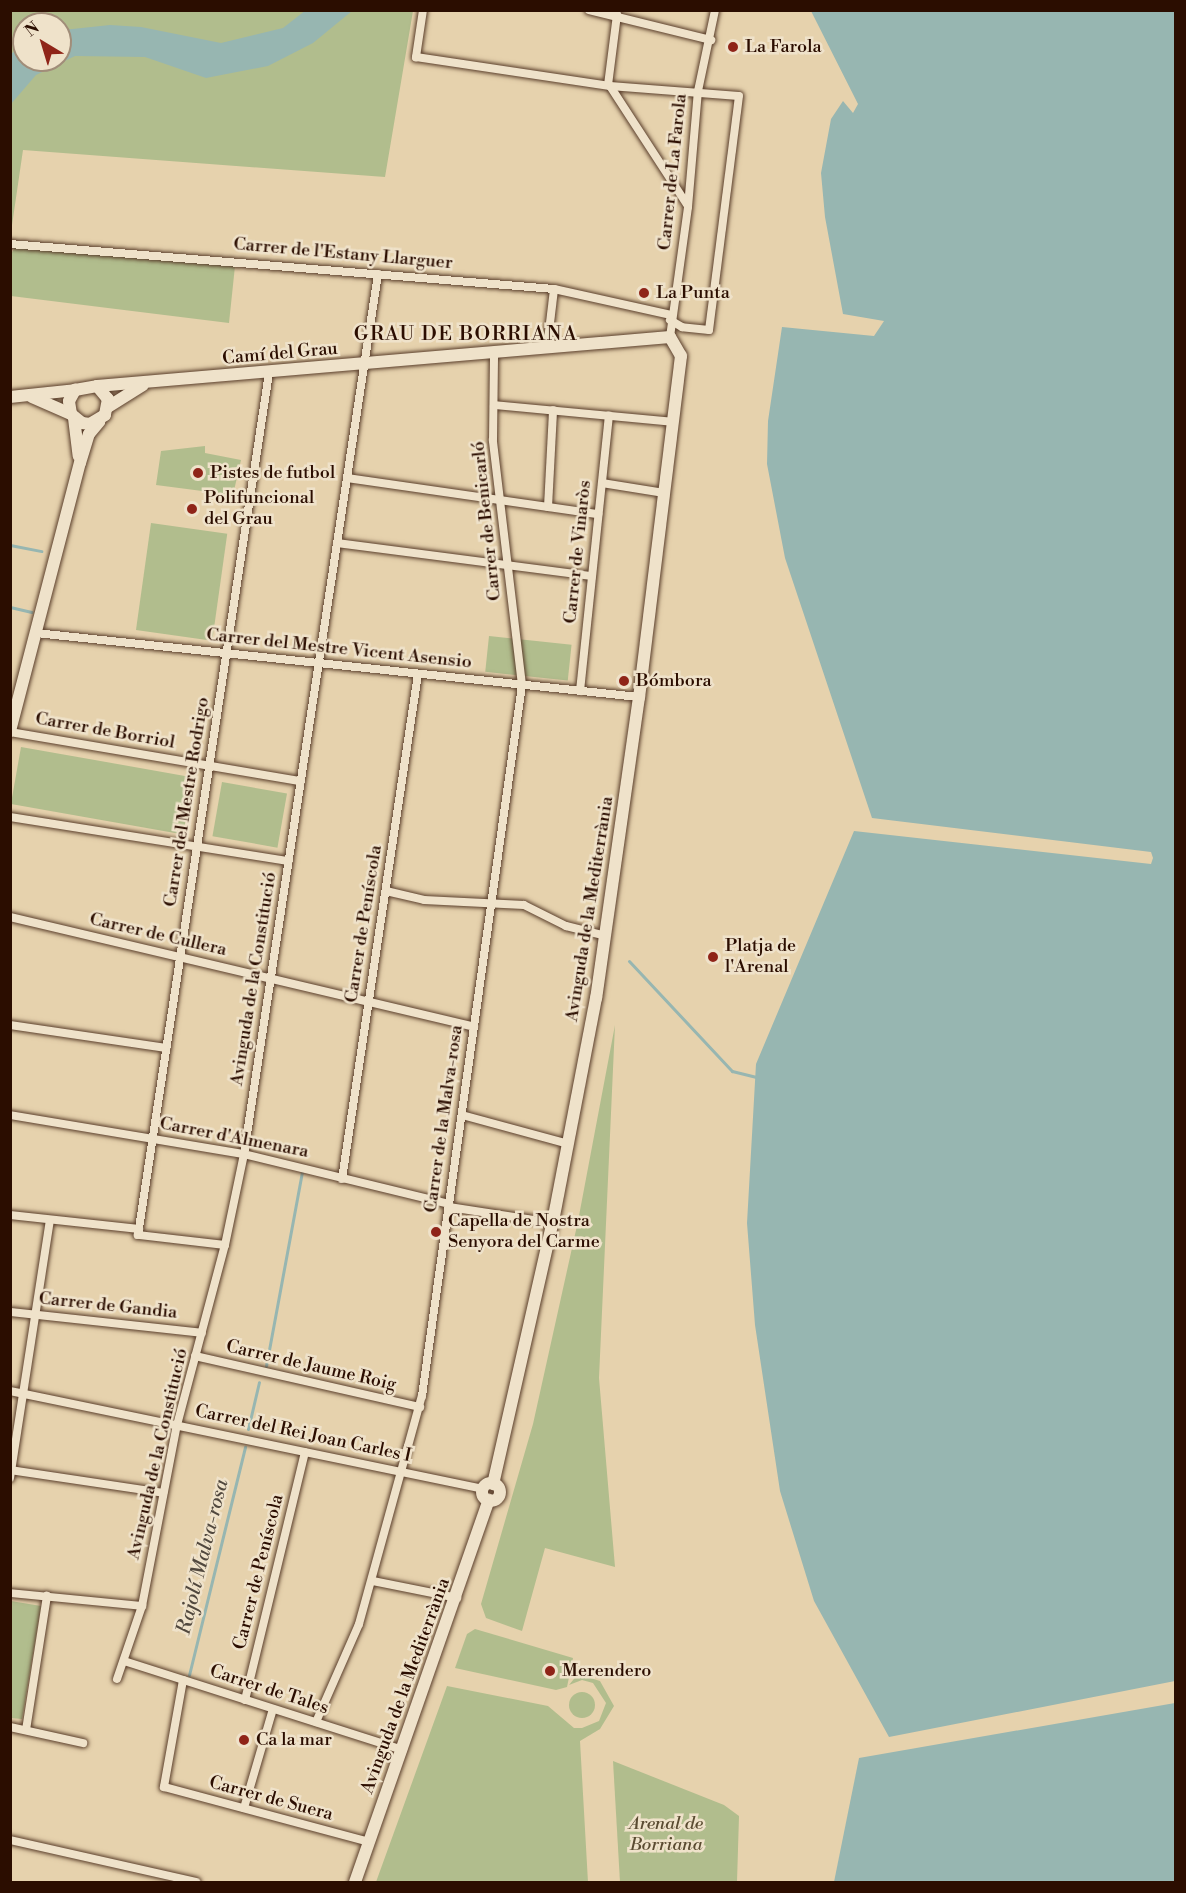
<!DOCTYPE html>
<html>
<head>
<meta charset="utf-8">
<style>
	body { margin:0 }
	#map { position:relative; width:1186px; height:1893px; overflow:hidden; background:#e6d2ad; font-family:"Libre Bodoni",serif }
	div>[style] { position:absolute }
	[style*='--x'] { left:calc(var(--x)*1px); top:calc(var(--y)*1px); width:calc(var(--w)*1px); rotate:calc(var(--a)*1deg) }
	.green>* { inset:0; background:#b1bd8d; transform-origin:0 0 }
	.round { border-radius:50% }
	.water>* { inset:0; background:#97b6b1 }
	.stream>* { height:3px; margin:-1.5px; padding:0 1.5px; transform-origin:1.5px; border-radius:1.5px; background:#97b6b1 }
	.roads { filter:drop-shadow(0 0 2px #5a3e2b) drop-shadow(0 0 2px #5a3e2b) }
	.street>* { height:8px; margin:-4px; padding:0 4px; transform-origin:4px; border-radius:4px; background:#efe2ca }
	.secondary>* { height:12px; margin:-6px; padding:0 6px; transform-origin:6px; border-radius:6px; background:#efe2ca }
	.secondary>.ring { margin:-6px; padding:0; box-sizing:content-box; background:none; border:12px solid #efe2ca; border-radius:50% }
	.dots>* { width:16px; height:16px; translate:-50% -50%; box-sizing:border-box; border:3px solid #efe2ca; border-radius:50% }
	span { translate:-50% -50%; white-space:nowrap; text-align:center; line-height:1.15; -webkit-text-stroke:5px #efe2ca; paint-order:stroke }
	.poi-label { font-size:18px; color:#2b0d00 }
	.left { translate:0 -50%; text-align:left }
	.street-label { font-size:18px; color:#2b0d00 }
	.park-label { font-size:18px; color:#5a4b31; font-style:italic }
	.neighbourhood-label { font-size:20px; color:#2b0d00; letter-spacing:1.5px }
	.water-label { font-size:20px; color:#51483e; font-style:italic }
	.frame { position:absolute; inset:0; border:12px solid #2b0d00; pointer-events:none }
	.north { position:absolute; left:12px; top:12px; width:60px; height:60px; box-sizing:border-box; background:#efe2ca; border:2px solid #a18d79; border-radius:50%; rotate:322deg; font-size:16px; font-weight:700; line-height:24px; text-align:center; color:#2b0d00 }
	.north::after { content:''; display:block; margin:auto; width:21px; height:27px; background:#8f2418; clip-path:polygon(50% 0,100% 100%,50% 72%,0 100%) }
</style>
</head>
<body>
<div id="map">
	<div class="green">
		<div style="clip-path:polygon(evenodd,11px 11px,413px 11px,385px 177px,23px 150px,11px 232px,11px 11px,24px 24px,60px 24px,60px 60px,24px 60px,24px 24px)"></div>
		<div style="clip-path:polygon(15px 247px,235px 266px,229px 323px,11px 296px,11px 254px)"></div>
		<div style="clip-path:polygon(205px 446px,205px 453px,241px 460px,233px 495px,156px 485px,161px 451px)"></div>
		<div style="left:151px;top:523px;width:77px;height:108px;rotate:8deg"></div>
		<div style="left:489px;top:636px;width:83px;height:36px;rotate:6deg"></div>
		<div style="left:21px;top:747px;width:175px;height:58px;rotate:10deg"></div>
		<div style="left:222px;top:782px;width:66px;height:55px;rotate:10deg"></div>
		<div style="clip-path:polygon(615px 1025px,599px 1378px,615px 1567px,545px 1548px,522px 1631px,486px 1618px,481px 1604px,533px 1424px,578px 1221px)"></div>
		<div style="clip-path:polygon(11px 1601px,41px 1606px,22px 1719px,11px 1718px)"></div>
		<div style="clip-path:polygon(475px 1629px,573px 1658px,567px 1687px,556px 1690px,455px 1668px,467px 1634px)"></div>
		<div style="clip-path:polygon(578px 1674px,600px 1681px,614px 1706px,600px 1729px,580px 1741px,588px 1882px,376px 1882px,447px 1686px,548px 1706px,574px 1728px,582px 1728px,599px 1721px,606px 1703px,593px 1683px,582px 1680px,569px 1685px)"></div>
		<div class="round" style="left:569px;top:1692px;width:26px;height:26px"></div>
		<div style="clip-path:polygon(613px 1761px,724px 1805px,739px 1816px,737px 1882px,620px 1882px)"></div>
	</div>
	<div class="water">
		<div style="clip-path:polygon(306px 10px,352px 11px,313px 43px,268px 66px,206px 78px,145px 57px,75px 56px,36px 75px,11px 104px,11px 54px,24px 44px,24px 60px,60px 60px,63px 30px,110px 25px,141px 27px,221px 43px,283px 28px)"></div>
		<div style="clip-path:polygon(811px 11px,1176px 11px,1175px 1681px,889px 1737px,814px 1601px,780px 1491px,755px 1325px,747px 1223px,756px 1064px,854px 831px,1151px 864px,1153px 858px,1151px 852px,872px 818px,785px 558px,767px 464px,768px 421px,782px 327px,874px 336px,884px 321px,843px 314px,825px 217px,821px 173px,831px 119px,843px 101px,853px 113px,858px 104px)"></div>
		<div style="clip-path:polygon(1175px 1703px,1175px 1882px,834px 1882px,859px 1758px)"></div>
	</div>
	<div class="stream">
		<div style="--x:10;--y:545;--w:32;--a:11"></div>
		<div style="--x:10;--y:607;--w:22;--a:13"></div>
		<div style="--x:629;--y:961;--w:151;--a:46.9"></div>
		<div style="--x:732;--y:1071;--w:25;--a:14"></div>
		<div style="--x:266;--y:1366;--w:197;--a:-79.5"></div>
		<div style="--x:248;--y:1429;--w:48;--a:-76.8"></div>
		<div style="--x:189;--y:1675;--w:235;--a:-76.2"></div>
	</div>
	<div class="roads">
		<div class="street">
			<div style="--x:423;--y:10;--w:48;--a:98.5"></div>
			<div style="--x:416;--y:57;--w:196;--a:8.5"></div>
			<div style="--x:610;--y:86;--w:129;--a:4.4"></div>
			<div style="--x:739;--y:96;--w:236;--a:97.3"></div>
			<div style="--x:709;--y:330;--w:27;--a:-174"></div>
			<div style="--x:682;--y:327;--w:14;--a:-150"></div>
			<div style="--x:589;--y:10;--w:126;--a:13.8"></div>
			<div style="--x:608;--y:85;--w:71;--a:-82.7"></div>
			<div style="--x:610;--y:86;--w:143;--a:57"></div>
			<div style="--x:10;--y:244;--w:546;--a:4.73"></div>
			<div style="--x:554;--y:289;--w:120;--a:12.5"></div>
			<div style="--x:670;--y:337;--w:131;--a:-82.1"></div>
			<div style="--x:688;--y:207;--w:116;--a:-85.1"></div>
			<div style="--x:698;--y:91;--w:83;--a:-78.1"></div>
			<div style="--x:547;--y:348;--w:59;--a:-83.2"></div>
			<div style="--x:494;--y:405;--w:180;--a:5.4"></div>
			<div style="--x:347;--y:478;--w:254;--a:8.2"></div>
			<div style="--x:602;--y:483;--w:63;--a:9.2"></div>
			<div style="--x:548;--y:507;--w:97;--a:-87"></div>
			<div style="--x:337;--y:543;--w:257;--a:7.4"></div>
			<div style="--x:36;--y:633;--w:606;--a:6.06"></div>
			<div style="--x:580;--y:691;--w:277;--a:-84"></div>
			<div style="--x:10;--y:732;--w:295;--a:9.6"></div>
			<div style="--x:10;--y:817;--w:282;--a:9"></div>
			<div style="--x:386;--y:891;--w:39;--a:13"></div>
			<div style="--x:424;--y:900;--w:100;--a:2.9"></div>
			<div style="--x:524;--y:905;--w:47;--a:26.6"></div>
			<div style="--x:566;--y:926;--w:41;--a:14"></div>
			<div style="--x:10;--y:917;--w:477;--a:13.3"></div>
			<div style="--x:10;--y:1025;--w:158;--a:8.4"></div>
			<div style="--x:10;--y:1115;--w:237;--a:9.5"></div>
			<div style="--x:244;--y:1154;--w:211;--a:13.7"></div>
			<div style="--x:462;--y:1115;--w:111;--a:15.2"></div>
			<div style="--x:342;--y:1179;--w:511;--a:-81.44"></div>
			<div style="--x:449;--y:1207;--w:105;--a:8.7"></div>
			<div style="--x:10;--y:1215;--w:130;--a:6.2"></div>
			<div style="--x:225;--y:1245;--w:88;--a:-173.4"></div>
			<div style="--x:138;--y:1235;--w:872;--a:-81.36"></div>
			<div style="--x:10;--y:1312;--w:193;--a:6.2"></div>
			<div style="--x:195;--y:1356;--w:231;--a:12.8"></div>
			<div style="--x:10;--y:1391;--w:483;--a:11.7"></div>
			<div style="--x:10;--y:1470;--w:155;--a:8.5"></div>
			<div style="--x:10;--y:1478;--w:261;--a:-81.2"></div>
			<div style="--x:373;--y:1581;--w:86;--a:11.4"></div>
			<div style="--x:10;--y:1593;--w:133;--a:5.6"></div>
			<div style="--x:124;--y:1661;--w:293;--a:17.7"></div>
			<div style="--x:117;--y:1679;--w:77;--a:-71.1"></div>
			<div style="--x:142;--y:1606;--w:184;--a:-79.1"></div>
			<div style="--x:177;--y:1425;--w:186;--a:-75.1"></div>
			<div style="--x:225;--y:1245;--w:93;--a:-78.2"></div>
			<div style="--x:244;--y:1154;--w:890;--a:-81.34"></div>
			<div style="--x:183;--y:1680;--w:109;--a:100.1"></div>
			<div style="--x:164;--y:1787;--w:212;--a:15"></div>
			<div style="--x:245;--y:1700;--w:255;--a:-76.4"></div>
			<div style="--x:316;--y:1722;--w:107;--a:-66.3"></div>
			<div style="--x:359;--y:1624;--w:237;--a:-74.6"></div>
			<div style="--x:422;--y:1396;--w:718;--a:-81.99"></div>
			<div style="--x:522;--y:685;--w:247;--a:-96.8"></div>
			<div style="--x:493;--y:440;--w:87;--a:-89.3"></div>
			<div style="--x:10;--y:1727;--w:75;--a:12.4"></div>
			<div style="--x:26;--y:1730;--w:136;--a:-81.1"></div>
			<div style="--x:244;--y:1808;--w:103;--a:-73.7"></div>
			<div style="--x:10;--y:1840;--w:191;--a:12.7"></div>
		</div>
		<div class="secondary">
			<div style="--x:97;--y:386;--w:17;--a:50"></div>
			<div style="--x:108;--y:399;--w:16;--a:101"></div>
			<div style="--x:105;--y:415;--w:17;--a:149"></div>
			<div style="--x:90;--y:424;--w:8;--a:-173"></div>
			<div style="--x:82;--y:423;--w:14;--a:-141"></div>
			<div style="--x:71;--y:414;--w:13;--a:-99"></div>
			<div style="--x:69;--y:401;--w:13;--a:-61"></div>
			<div style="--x:75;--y:390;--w:22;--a:-10"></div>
			<div style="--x:97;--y:386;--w:575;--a:-4.89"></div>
			<div style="--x:670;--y:337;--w:22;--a:60"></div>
			<div style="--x:681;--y:356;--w:344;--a:97"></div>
			<div style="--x:639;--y:697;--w:304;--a:98.1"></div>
			<div style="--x:596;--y:998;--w:222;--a:100.9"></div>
			<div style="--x:554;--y:1216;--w:275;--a:102.8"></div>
			<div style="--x:10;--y:397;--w:65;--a:-6.1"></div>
			<div style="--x:32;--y:397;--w:43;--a:23.6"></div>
			<div style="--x:108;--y:407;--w:41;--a:-32.2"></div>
			<div style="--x:74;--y:418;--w:38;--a:83"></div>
			<div style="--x:10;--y:731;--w:277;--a:-75.4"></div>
			<div style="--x:80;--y:463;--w:30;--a:-73"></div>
			<div style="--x:89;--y:434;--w:16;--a:-50"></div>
			<div class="ring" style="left:482px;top:1483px;width:6px;height:6px"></div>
			<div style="--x:355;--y:1882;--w:405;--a:-70.7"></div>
		</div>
	</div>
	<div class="dots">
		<div style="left:733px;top:47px;background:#8f2418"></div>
		<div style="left:644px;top:293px;background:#8f2418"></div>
		<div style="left:198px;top:473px;background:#8f2418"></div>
		<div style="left:192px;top:509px;background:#8f2418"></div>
		<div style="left:624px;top:681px;background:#8f2418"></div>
		<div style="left:713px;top:957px;background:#8f2418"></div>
		<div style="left:436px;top:1232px;background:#8f2418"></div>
		<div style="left:550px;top:1671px;background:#8f2418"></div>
		<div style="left:244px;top:1740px;background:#8f2418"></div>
	</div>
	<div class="poi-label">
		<span class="left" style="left:745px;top:47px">La Farola</span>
		<span class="left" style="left:656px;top:293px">La Punta</span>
		<span class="left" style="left:210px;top:473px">Pistes de futbol</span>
		<span class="left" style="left:204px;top:509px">Polifuncional<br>del Grau</span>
		<span class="left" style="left:636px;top:681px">Bómbora</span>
		<span class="left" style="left:725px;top:957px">Platja de<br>l'Arenal</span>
		<span class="left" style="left:448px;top:1232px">Capella de Nostra<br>Senyora del Carme</span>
		<span class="left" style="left:562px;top:1671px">Merendero</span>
		<span class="left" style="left:256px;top:1740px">Ca la mar</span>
	</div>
	<div class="street-label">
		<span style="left:673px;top:172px;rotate:-84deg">Carrer de La Farola</span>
		<span style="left:343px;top:254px;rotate:5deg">Carrer de l'Estany Llarguer</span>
		<span style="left:280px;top:354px;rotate:-5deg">Camí del Grau</span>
		<span style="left:487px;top:521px;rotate:-96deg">Carrer de Benicarló</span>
		<span style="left:578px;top:552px;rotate:-84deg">Carrer de Vinaròs</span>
		<span style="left:339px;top:649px;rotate:6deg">Carrer del Mestre Vicent Asensio</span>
		<span style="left:105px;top:731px;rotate:10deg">Carrer de Borriol</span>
		<span style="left:187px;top:802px;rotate:-81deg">Carrer del Mestre Rodrigo</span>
		<span style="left:590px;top:909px;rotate:-81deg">Avinguda de la Mediterrània</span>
		<span style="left:364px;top:924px;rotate:-81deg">Carrer de Peníscola</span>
		<span style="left:158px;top:935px;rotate:13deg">Carrer de Cullera</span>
		<span style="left:254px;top:979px;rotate:-81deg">Avinguda de la Constitució</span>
		<span style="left:444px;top:1119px;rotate:-82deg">Carrer de la Malva-rosa</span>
		<span style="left:234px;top:1138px;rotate:11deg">Carrer d'Almenara</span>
		<span style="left:108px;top:1306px;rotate:6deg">Carrer de Gandia</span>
		<span style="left:311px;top:1366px;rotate:13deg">Carrer de Jaume Roig</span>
		<span style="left:303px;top:1434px;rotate:12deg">Carrer del Rei Joan Carles I</span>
		<span style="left:158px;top:1454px;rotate:-77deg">Avinguda de la Constitució</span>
		<span style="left:259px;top:1572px;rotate:-76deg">Carrer de Peníscola</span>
		<span style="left:406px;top:1686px;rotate:-70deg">Avinguda de la Mediterrània</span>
		<span style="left:269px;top:1690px;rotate:18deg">Carrer de Tales</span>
		<span style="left:271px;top:1799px;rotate:15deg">Carrer de Suera</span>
	</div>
	<div class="park-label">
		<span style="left:666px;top:1835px">Arenal de<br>Borriana</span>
	</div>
	<div class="neighbourhood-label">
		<span style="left:466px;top:334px">GRAU DE BORRIANA</span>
	</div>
	<div class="water-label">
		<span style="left:203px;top:1557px;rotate:-76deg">Rajolí Malva-rosa</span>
	</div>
	<div class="frame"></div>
	<div class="north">N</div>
</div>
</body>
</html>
